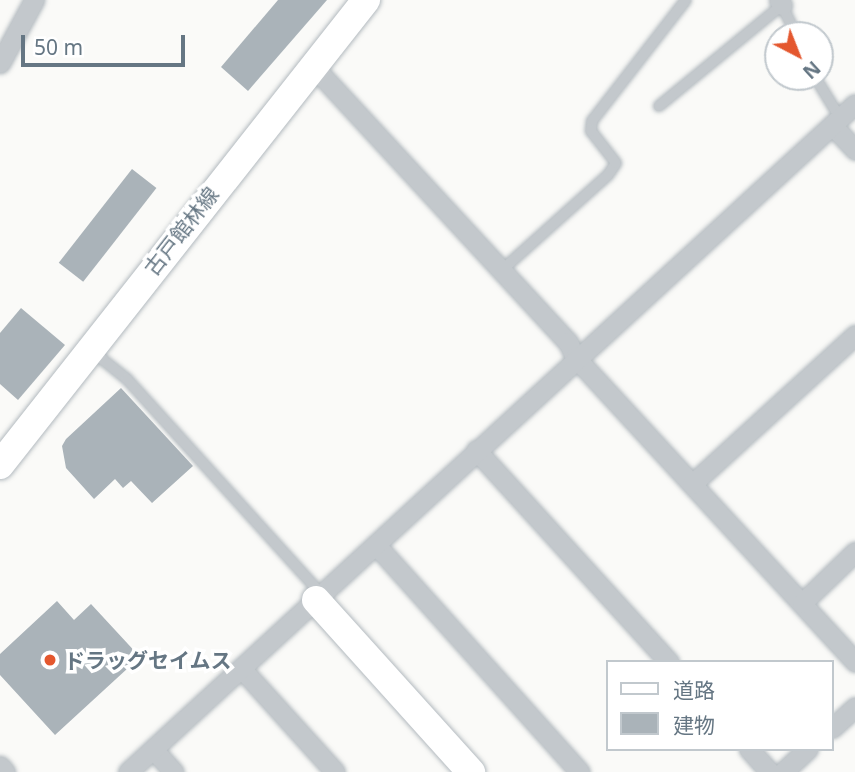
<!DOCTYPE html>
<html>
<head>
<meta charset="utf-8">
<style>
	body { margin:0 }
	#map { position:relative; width:855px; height:772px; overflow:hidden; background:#fafaf8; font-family:"Noto Sans","Noto Sans JP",sans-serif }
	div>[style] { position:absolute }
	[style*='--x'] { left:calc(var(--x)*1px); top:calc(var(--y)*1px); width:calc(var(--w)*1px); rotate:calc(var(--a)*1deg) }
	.building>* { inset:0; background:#aab3b9; transform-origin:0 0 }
	.roads { filter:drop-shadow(0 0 2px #b3babf) drop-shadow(0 0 2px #b3babf) }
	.lane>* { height:10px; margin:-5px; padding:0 5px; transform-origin:5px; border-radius:5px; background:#c3c8cc }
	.street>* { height:19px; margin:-9.5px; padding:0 9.5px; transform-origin:9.5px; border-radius:9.5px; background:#c3c8cc }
	.secondary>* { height:28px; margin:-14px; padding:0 14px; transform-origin:14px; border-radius:14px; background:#fff }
	.dots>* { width:19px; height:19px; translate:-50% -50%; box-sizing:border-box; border:4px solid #fff; border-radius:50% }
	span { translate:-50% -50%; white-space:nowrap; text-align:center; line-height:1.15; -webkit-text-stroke:7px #fff; paint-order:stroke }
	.street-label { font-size:21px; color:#657683 }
	.poi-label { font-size:21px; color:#657683; font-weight:700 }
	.left { translate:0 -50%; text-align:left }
	.legend { position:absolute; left:606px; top:660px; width:228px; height:91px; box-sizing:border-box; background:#fff; border:2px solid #c1c8cd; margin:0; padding:9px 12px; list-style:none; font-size:21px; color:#657683 }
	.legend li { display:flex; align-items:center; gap:14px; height:35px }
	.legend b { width:35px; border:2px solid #c1c8cd }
	.north { position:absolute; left:764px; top:21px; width:70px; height:70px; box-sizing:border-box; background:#fff; border:2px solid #c1c8cd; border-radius:50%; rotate:138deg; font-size:19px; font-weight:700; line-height:28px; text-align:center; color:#657683 }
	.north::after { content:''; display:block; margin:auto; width:24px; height:32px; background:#e4572e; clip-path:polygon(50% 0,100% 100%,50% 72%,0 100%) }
	.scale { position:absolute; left:21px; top:35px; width:164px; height:32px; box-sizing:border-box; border:4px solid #657683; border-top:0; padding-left:9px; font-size:21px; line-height:24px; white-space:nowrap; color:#657683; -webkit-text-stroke:5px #fff; paint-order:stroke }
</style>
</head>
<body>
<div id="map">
	<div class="building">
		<div style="clip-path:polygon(278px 0,327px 0,248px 91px,221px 67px)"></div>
		<div style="left:132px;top:169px;width:31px;height:119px;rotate:38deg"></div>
		<div style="clip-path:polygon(21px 308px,65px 345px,18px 400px,0 384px,0 333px)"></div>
		<div style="clip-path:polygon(121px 388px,193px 466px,152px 503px,131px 481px,123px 488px,115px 479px,94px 499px,66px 468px,62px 446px,66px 439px)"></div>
		<div style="clip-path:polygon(57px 601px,74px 620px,91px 604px,140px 657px,55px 735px,0 675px,0 654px)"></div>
	</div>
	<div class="roads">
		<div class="lane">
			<div style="--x:815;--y:77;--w:48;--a:58.6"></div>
			<div style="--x:659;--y:106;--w:159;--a:-39.4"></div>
			<div style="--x:782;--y:5;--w:33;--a:65"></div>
			<div style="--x:502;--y:270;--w:142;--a:-41.9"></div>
			<div style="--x:608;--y:175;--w:14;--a:-56"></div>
			<div style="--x:616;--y:163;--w:41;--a:-128"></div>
			<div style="--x:591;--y:131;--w:10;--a:-84"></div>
			<div style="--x:592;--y:121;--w:153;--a:-52.2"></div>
			<div style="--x:92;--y:351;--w:45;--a:38.7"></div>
			<div style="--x:127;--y:379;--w:290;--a:47.9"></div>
		</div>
		<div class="street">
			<div style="--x:779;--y:0;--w:6;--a:59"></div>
			<div style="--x:0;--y:63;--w:72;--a:-61.6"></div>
			<div style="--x:312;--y:65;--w:377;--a:47.3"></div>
			<div style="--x:568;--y:342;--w:17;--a:65"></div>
			<div style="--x:575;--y:357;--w:414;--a:47.4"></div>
			<div style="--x:832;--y:125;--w:34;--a:47"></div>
			<div style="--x:476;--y:450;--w:287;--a:47.7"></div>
			<div style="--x:692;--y:484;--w:221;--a:-42.4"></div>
			<div style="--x:376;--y:545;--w:305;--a:48.1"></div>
			<div style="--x:802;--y:603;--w:74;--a:-43.9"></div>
			<div style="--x:241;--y:668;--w:140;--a:47.9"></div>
			<div style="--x:832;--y:728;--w:31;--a:-42"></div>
			<div style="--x:153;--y:749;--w:31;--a:48"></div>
			<div style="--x:749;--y:749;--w:31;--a:48"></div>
			<div style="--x:0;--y:766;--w:8;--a:50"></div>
			<div style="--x:128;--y:772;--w:987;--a:-42.58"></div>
			<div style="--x:783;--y:772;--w:34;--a:-43"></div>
		</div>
		<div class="secondary">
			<div style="--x:0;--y:465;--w:592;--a:-51.79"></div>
			<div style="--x:316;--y:600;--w:232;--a:48"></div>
		</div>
	</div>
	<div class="dots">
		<div style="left:50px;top:660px;background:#e4572e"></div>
	</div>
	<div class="street-label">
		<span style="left:181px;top:231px;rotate:-52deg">古戸館林線</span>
	</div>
	<div class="poi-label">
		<span class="left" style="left:64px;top:660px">ドラッグセイムス</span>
	</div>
	<ul class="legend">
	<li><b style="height:9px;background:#fff"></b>道路</li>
	<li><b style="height:19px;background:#aab3b9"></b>建物</li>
	</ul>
	<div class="north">N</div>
	<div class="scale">50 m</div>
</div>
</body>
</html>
